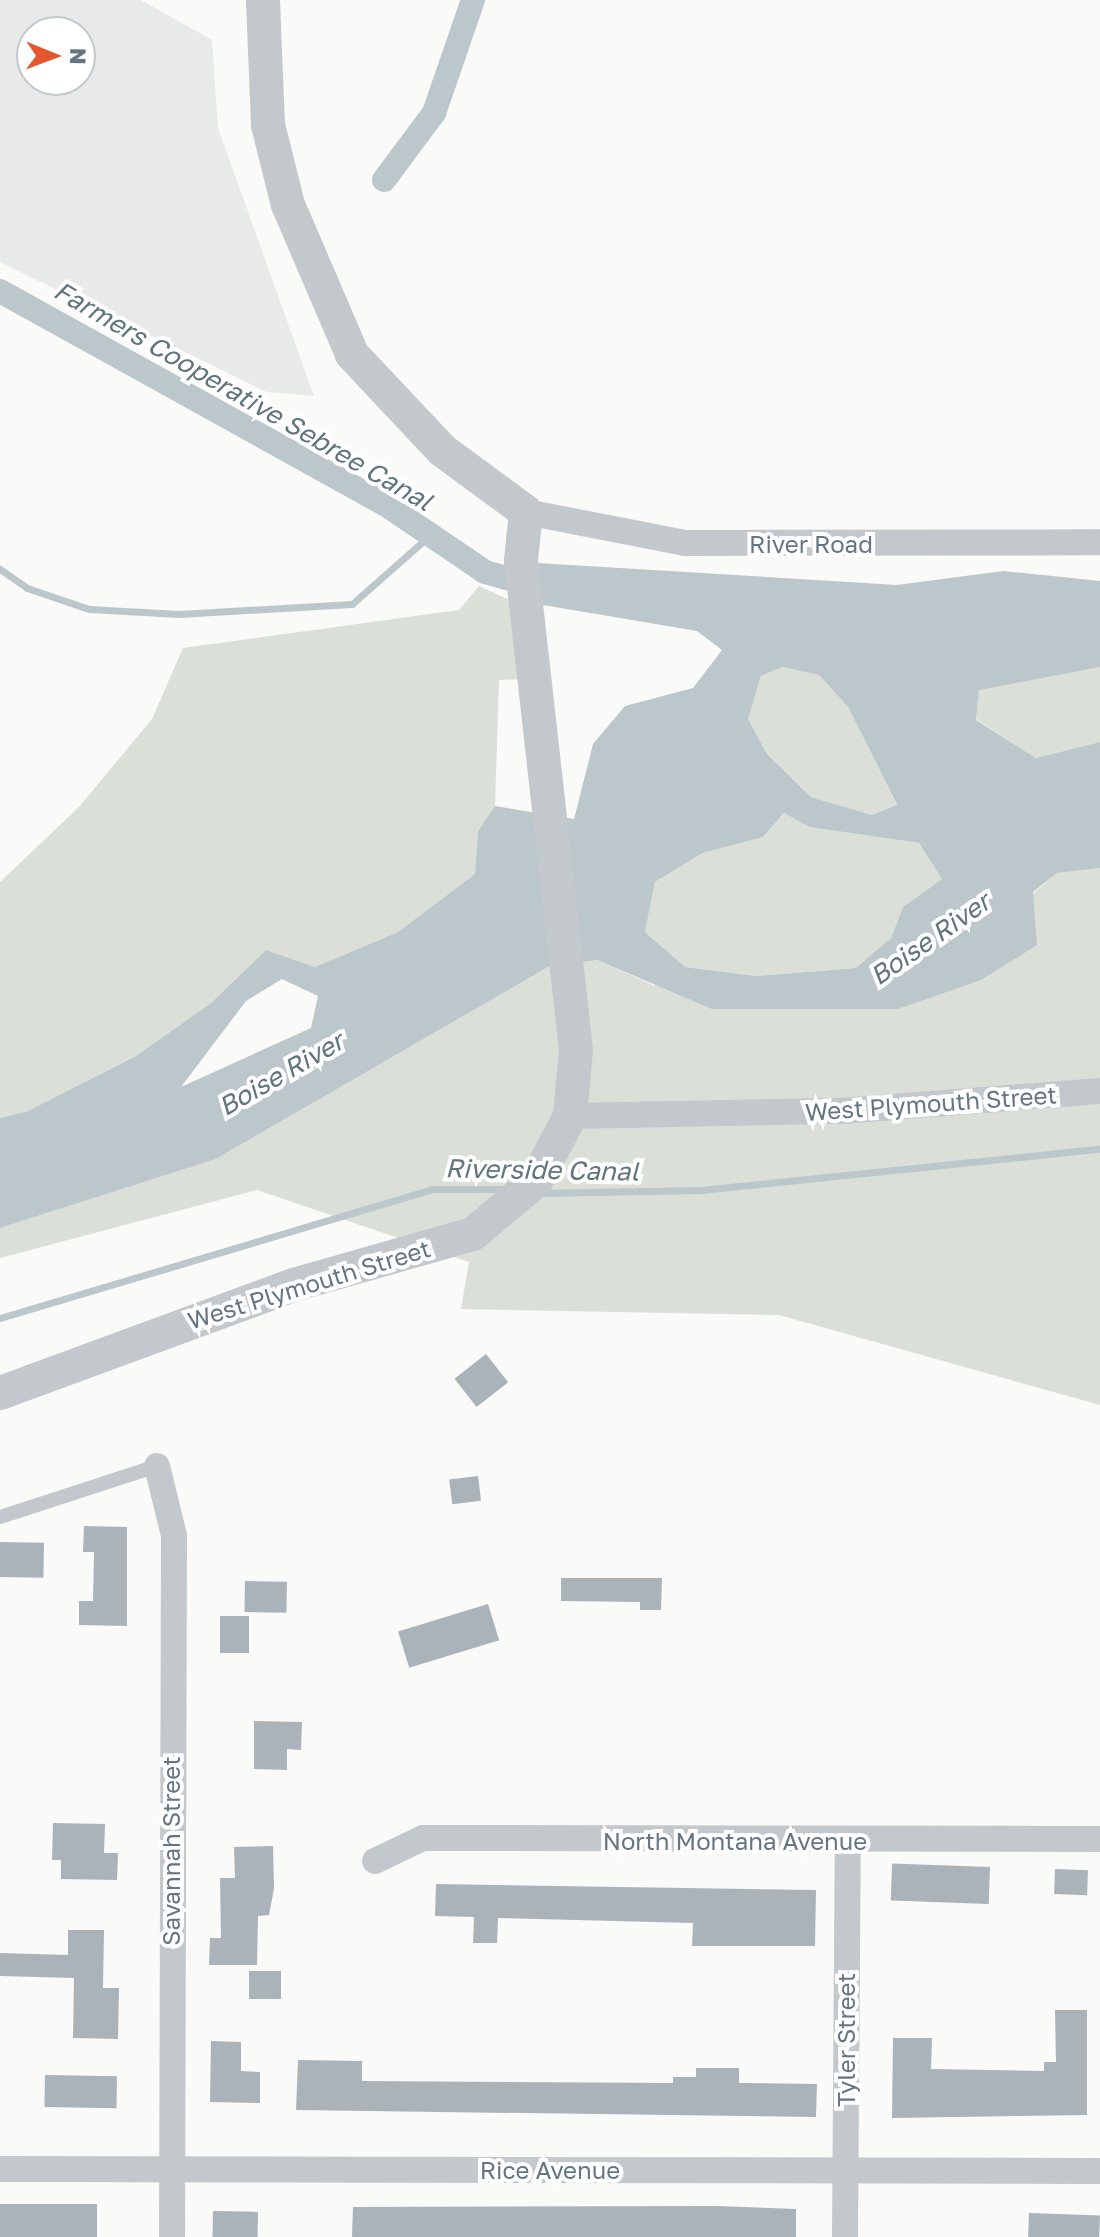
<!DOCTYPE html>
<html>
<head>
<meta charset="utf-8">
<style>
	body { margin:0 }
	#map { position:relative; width:1100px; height:2237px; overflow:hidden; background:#fafaf8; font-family:"Golos Text",sans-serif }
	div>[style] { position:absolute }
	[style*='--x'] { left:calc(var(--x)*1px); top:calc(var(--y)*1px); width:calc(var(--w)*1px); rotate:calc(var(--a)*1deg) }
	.built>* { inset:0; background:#e8e9e9 }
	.green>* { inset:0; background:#dadfd7 }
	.water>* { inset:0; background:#bbc7cb }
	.stream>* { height:7px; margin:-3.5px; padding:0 3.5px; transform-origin:3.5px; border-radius:3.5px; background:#bbc7cb }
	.canal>* { height:24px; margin:-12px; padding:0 12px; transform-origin:12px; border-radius:12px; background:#bbc7cb }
	.building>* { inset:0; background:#aab3b9; transform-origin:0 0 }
	.service>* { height:14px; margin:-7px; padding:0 7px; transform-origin:7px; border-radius:7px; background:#c3c8cc }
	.minor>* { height:26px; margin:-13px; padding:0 13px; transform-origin:13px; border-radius:13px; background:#c3c8cc }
	.tertiary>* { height:34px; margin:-17px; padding:0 17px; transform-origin:17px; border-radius:17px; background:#c3c8cc }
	span { translate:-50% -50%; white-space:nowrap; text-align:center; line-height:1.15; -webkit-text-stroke:8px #fff; paint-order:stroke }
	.street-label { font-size:24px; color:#657683 }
	.water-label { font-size:26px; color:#60757c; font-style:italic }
	.north { position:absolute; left:16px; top:16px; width:80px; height:80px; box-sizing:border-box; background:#fff; border:2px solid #c1c8cd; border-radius:50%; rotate:91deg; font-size:22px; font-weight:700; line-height:32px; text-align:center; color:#657683 }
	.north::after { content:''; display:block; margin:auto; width:28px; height:36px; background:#e4572e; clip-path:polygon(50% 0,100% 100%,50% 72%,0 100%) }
</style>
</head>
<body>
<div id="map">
	<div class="built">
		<div style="clip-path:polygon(evenodd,0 0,141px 0,212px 40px,218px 128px,314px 396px,267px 392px,0 262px,0 0,32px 32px,80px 32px,80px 80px,32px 80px,32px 32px)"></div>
	</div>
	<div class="green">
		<div style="clip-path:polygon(479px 586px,516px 603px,525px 679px,499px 680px,495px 806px,478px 831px,475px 874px,398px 932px,315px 967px,266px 950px,211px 1003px,136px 1056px,28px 1111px,0 1118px,0 882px,79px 807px,152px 719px,183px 648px,459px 610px)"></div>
		<div style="clip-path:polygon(783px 667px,819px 675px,848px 707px,897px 806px,872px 815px,811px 797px,767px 754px,748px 719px,761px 676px)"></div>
		<div style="clip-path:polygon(1100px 667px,1100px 742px,1036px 758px,976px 719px,979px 689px)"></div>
		<div style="clip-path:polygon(784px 813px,809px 827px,919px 843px,942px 879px,903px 907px,891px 938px,856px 968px,756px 976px,685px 967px,645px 932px,655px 882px,702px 852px,763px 837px)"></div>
		<div style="clip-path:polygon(1100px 868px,1100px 1405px,779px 1315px,461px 1309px,469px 1262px,257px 1190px,0 1258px,0 1228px,216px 1159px,548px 967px,597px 960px,653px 985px,809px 1008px,898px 1009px,1057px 873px)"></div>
	</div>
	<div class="water">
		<div style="clip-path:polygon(evenodd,537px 563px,897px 585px,1003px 571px,1100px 581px,1100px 667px,979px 690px,976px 720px,1036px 758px,1100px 742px,1100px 868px,1057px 873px,1033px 892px,1037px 945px,981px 980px,898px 1009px,712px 1009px,597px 960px,548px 967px,216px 1159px,0 1228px,0 1118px,28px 1111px,136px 1056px,211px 1003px,266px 950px,315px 967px,398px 932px,475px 874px,478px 831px,495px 806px,574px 819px,593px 744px,625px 706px,693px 688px,722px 650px,697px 631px,543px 605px,537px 563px,783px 667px,819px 675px,848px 707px,897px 805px,872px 815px,811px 797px,767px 754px,748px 719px,761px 676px,783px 667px,537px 563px,784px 813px,809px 827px,919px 843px,942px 879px,903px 907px,891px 938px,856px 968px,756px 976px,685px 967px,645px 932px,655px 882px,702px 853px,763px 837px,784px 813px,537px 563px,282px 979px,318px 996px,311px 1028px,181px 1087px,246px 1001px,282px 979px)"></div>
	</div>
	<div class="stream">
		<div style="--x:0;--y:569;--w:33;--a:35"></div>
		<div style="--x:27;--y:588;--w:65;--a:18.7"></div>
		<div style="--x:89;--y:609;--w:90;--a:3.2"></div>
		<div style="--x:179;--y:614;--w:173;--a:-3.3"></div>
		<div style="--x:352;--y:604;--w:104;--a:-41.5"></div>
		<div style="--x:540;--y:1193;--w:161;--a:-1.1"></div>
		<div style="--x:701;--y:1190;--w:401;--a:-5.9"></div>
		<div style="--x:0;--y:1318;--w:451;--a:-16.6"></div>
		<div style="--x:432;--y:1189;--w:76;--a:0"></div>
	</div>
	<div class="canal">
		<div style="--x:384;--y:180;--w:84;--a:-53.3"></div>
		<div style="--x:434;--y:113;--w:120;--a:-71"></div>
		<div style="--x:0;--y:291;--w:440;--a:29"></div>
		<div style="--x:385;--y:504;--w:121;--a:34.2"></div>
		<div style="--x:485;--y:572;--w:52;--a:15.6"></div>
	</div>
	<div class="building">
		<div style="left:486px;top:1354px;width:36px;height:40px;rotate:52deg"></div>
		<div style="left:478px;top:1476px;width:25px;height:29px;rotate:83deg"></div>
		<div style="clip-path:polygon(84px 1526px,127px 1527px,127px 1626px,79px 1625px,79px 1601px,93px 1601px,94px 1552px,83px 1552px)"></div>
		<div style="left:0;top:1542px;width:44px;height:35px;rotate:1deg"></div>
		<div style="clip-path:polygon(561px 1578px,662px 1578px,661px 1610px,640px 1610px,640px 1602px,561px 1601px)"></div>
		<div style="left:245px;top:1581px;width:42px;height:31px;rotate:1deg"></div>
		<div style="left:488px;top:1604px;width:38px;height:94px;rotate:73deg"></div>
		<div style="left:220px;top:1616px;width:29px;height:37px"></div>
		<div style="clip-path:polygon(254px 1721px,302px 1722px,301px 1750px,287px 1749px,287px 1770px,254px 1769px)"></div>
		<div style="clip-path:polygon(53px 1823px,105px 1824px,104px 1853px,118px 1853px,117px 1880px,61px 1879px,61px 1860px,52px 1860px)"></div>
		<div style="clip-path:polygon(273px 1846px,274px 1888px,269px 1915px,258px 1916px,257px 1965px,209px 1965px,210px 1938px,221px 1938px,220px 1878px,235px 1878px,234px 1847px)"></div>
		<div style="left:990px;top:1867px;width:37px;height:98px;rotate:92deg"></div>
		<div style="left:1055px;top:1869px;width:33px;height:25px;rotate:2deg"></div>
		<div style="clip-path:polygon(436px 1884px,816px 1890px,815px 1946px,692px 1946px,693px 1923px,498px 1918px,497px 1943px,473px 1943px,474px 1917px,435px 1916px)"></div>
		<div style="clip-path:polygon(68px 1930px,104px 1930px,103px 1988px,119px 1988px,118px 2039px,73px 2038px,74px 1978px,0 1976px,0 1953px,68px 1955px)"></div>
		<div style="left:249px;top:1971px;width:32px;height:28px"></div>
		<div style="clip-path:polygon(1055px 2010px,1087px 2010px,1087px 2115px,892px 2118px,893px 2038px,932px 2038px,931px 2069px,1044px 2071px,1044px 2062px,1056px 2062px)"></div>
		<div style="clip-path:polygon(211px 2041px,241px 2042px,241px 2071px,260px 2072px,260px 2103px,210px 2102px)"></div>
		<div style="clip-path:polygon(298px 2060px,362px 2061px,362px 2081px,673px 2083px,673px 2077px,696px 2077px,696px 2068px,739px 2068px,739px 2083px,817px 2084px,816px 2117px,296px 2110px)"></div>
		<div style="left:45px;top:2075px;width:72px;height:32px;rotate:1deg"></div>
		<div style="left:0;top:2204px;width:97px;height:33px"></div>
		<div style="clip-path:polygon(716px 2206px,796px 2209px,796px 2237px,352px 2237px,353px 2207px)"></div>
		<div style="left:213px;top:2211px;width:45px;height:26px;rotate:1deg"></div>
		<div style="left:1029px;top:2213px;width:71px;height:24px;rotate:2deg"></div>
	</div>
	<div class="service">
		<div style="--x:0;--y:1517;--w:165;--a:-18"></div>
	</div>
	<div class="minor">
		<div style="--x:526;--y:512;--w:162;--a:11"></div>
		<div style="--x:685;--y:543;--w:415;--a:-0.1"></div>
		<div style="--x:570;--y:1116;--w:271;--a:-1.1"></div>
		<div style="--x:841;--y:1111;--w:260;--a:-4.4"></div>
		<div style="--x:157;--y:1466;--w:72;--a:76.3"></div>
		<div style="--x:174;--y:1536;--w:701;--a:90.16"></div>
		<div style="--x:375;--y:1861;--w:53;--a:-25.6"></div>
		<div style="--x:423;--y:1838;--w:677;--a:0.08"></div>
		<div style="--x:0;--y:2169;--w:1100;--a:0.1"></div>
		<div style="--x:845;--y:2237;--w:395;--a:-89.6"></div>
	</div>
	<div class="tertiary">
		<div style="--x:0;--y:1393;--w:316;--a:-20.2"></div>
		<div style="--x:297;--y:1284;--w:183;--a:-15.9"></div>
		<div style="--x:473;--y:1234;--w:82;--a:-40.1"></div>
		<div style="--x:536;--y:1181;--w:73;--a:-62.4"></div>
		<div style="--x:570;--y:1116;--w:66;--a:-84.8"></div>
		<div style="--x:576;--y:1050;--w:493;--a:-96.4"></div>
		<div style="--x:521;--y:560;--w:48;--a:-84.1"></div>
		<div style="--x:526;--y:512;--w:104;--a:-143.6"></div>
		<div style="--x:442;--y:450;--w:132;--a:-133.2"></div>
		<div style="--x:352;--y:354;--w:162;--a:-113.2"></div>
		<div style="--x:288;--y:205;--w:82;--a:-104"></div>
		<div style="--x:268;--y:125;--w:125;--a:-92.3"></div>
	</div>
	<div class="street-label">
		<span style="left:811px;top:544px">River Road</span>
		<span style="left:931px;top:1103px;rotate:-4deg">West Plymouth Street</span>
		<span style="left:309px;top:1284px;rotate:-17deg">West Plymouth Street</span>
		<span style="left:735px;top:1841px">North Montana Avenue</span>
		<span style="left:171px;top:1851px;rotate:-90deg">Savannah Street</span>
		<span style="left:846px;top:2040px;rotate:-90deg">Tyler Street</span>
		<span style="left:550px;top:2170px">Rice Avenue</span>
	</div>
	<div class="water-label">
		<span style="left:243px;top:396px;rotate:30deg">Farmers Cooperative Sebree Canal</span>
		<span style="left:930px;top:939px;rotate:-35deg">Boise River</span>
		<span style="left:281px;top:1074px;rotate:-30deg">Boise River</span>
		<span style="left:542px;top:1170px;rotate:1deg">Riverside Canal</span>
	</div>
	<div class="north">N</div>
</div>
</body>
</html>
